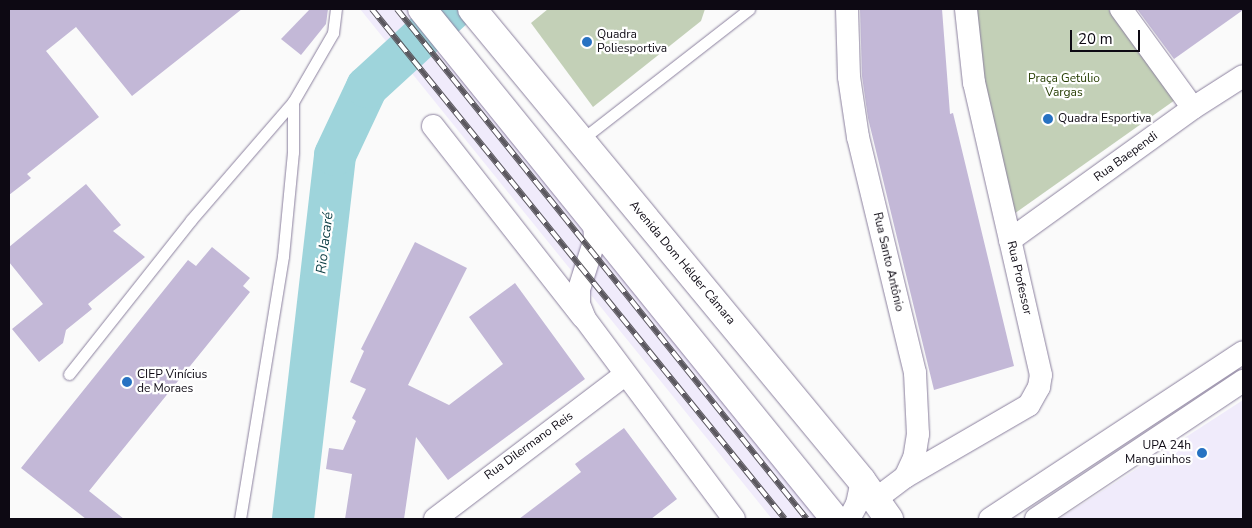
<!DOCTYPE html>
<html>
<head>
<meta charset="utf-8">
<style>
	body { margin:0 }
	#map { position:relative; width:1252px; height:528px; overflow:hidden; background:#fafafa; font-family:"Nunito Sans",sans-serif }
	div>[style] { position:absolute }
	[style*='--x'] { left:calc(var(--x)*1px); top:calc(var(--y)*1px); width:calc(var(--w)*1px); rotate:calc(var(--a)*1deg) }
	.built>* { inset:0; background:#f0ebfb }
	.green>* { inset:0; background:#c3d0b7 }
	.river>* { height:42px; margin:-21px; padding:0 21px; transform-origin:21px; border-radius:21px; background:#9ed4db }
	.building>* { inset:0; background:#c3b8d7 }
	.roads { filter:drop-shadow(0 0 1px #8b809e) drop-shadow(0 0 1px #8b809e) }
	.lane>* { height:11px; margin:-5.5px; padding:0 5.5px; transform-origin:5.5px; border-radius:5.5px; background:#fff }
	.street>* { height:22px; margin:-11px; padding:0 11px; transform-origin:11px; border-radius:11px; background:#fff }
	.primary>* { height:28px; margin:-14px; padding:0 14px; transform-origin:14px; border-radius:14px; background:#fff }
	.rail>* { height:5.5px; margin-top:-2.75px; transform-origin:0; background:repeating-linear-gradient(90deg,#fff 0 11px,#5b585f 0 22px); box-sizing:border-box; border-block:1px solid #5b585f }
	.dots>* { width:14px; height:14px; translate:-50% -50%; box-sizing:border-box; border:2px solid #fff; border-radius:50% }
	span { translate:-50% -50%; white-space:nowrap; text-align:center; line-height:1.15; -webkit-text-stroke:4.5px #fff; paint-order:stroke }
	.poi-label { font-size:12px; color:#0d0913 }
	.left { translate:0 -50%; text-align:left }
	.right { translate:-100% -50%; text-align:right }
	.park-label { font-size:12px; color:#283f05 }
	.street-label { font-size:12px; color:#0d0913 }
	.water-label { font-size:14px; color:#104147; font-style:italic }
	.frame { position:absolute; inset:0; border:10px solid #0d0913; pointer-events:none }
	.scale { position:absolute; left:1070px; top:30px; width:70px; height:22px; box-sizing:border-box; border:2px solid #0d0913; border-top:0; padding-left:6px; font-size:15px; line-height:18px; white-space:nowrap; color:#0d0913; -webkit-text-stroke:4px #fff; paint-order:stroke }
</style>
</head>
<body>
<div id="map">
	<div class="built">
		<div style="clip-path:polygon(360px 9px,409px 9px,824px 519px,772px 519px)"></div>
		<div style="clip-path:polygon(1243px 400px,1243px 519px,1059px 519px)"></div>
	</div>
	<div class="green">
		<div style="clip-path:polygon(548px 9px,705px 9px,701px 21px,593px 107px,531px 23px)"></div>
		<div style="clip-path:polygon(973px 9px,1108px 9px,1175px 100px,1011px 216px,980px 73px)"></div>
	</div>
	<div class="river">
		<div style="--x:293;--y:519;--w:366;--a:-83.4"></div>
		<div style="--x:335;--y:155;--w:75;--a:-64.8"></div>
		<div style="--x:367;--y:87;--w:115;--a:-42.5"></div>
	</div>
	<div class="building">
		<div style="clip-path:polygon(9px 9px,242px 9px,132px 96px,76px 27px,46px 51px,99px 117px,27px 174px,31px 178px,9px 195px)"></div>
		<div style="clip-path:polygon(310px 9px,328px 9px,326px 24px,301px 55px,281px 39px)"></div>
		<div style="clip-path:polygon(860px 9px,942px 9px,950px 114px,953px 113px,1014px 366px,934px 390px,868px 118px,862px 76px)"></div>
		<div style="clip-path:polygon(1137px 9px,1243px 9px,1243px 10px,1174px 59px)"></div>
		<div style="clip-path:polygon(86px 184px,121px 225px,113px 231px,145px 257px,88px 304px,92px 309px,66px 330px,63px 343px,39px 362px,12px 329px,43px 304px,9px 262px,9px 247px)"></div>
		<div style="clip-path:polygon(415px 242px,467px 268px,408px 385px,449px 405px,503px 364px,469px 317px,515px 283px,585px 379px,448px 480px,416px 437px,404px 519px,345px 519px,352px 474px,326px 469px,329px 448px,343px 450px,356px 421px,352px 418px,366px 389px,350px 382px,364px 351px,361px 349px)"></div>
		<div style="clip-path:polygon(212px 247px,250px 278px,243px 286px,250px 292px,89px 491px,124px 519px,86px 519px,21px 468px,188px 260px,196px 266px)"></div>
		<div style="clip-path:polygon(624px 428px,677px 499px,651px 519px,519px 519px,581px 472px,575px 464px)"></div>
	</div>
	<div class="roads">
		<div class="lane">
			<div style="--x:581;--y:140;--w:213;--a:-37.9"></div>
			<div style="--x:69;--y:374;--w:196;--a:-51.6"></div>
			<div style="--x:191;--y:220;--w:156;--a:-49.2"></div>
			<div style="--x:240;--y:519;--w:266;--a:-80.7"></div>
			<div style="--x:283;--y:256;--w:104;--a:-84.5"></div>
			<div style="--x:293;--y:152;--w:50;--a:-90"></div>
			<div style="--x:293;--y:102;--w:80;--a:-59.9"></div>
			<div style="--x:333;--y:33;--w:24;--a:-83"></div>
		</div>
		<div class="street">
			<div style="--x:847;--y:9;--w:68;--a:88.3"></div>
			<div style="--x:849;--y:77;--w:61;--a:81.5"></div>
			<div style="--x:858;--y:137;--w:243;--a:76.4"></div>
			<div style="--x:915;--y:373;--w:61;--a:87.2"></div>
			<div style="--x:918;--y:434;--w:24;--a:99"></div>
			<div style="--x:914;--y:458;--w:21;--a:115"></div>
			<div style="--x:905;--y:477;--w:36;--a:143"></div>
			<div style="--x:1121;--y:9;--w:122;--a:54"></div>
			<div style="--x:433;--y:126;--w:243;--a:51.9"></div>
			<div style="--x:594;--y:223;--w:16;--a:86"></div>
			<div style="--x:595;--y:239;--w:52;--a:107.7"></div>
			<div style="--x:579;--y:289;--w:15;--a:90"></div>
			<div style="--x:579;--y:304;--w:16;--a:68"></div>
			<div style="--x:585;--y:319;--w:249;--a:53.3"></div>
			<div style="--x:1010;--y:240;--w:226;--a:-35.8"></div>
			<div style="--x:1193;--y:108;--w:59;--a:-32.6"></div>
			<div style="--x:905;--y:477;--w:143;--a:-30.1"></div>
			<div style="--x:1029;--y:405;--w:21;--a:-61"></div>
			<div style="--x:1039;--y:387;--w:12;--a:-81"></div>
			<div style="--x:1041;--y:375;--w:300;--a:-102.9"></div>
			<div style="--x:974;--y:83;--w:74;--a:-96.2"></div>
			<div style="--x:435;--y:519;--w:238;--a:-37.2"></div>
			<div style="--x:849;--y:519;--w:17;--a:-62"></div>
			<div style="--x:857;--y:504;--w:24;--a:-78"></div>
			<div style="--x:990;--y:519;--w:303;--a:-33.4"></div>
			<div style="--x:1036;--y:519;--w:249;--a:-33.7"></div>
		</div>
		<div class="primary">
			<div style="--x:422;--y:9;--w:656;--a:51"></div>
			<div style="--x:472;--y:9;--w:612;--a:50.43"></div>
			<div style="--x:862;--y:481;--w:47;--a:54.6"></div>
		</div>
	</div>
	<div class="rail">
		<div style="--x:372;--y:9;--w:656;--a:51"></div>
		<div style="--x:397;--y:9;--w:654;--a:51.2"></div>
	</div>
	<div class="dots">
		<div style="left:587px;top:42px;background:#2772c2"></div>
		<div style="left:1048px;top:119px;background:#2772c2"></div>
		<div style="left:127px;top:382px;background:#2772c2"></div>
		<div style="left:1202px;top:453px;background:#2772c2"></div>
	</div>
	<div class="poi-label">
		<span class="left" style="left:597px;top:42px">Quadra<br>Poliesportiva</span>
		<span class="left" style="left:1058px;top:119px">Quadra Esportiva</span>
		<span class="left" style="left:137px;top:382px">CIEP Vinícius<br>de Moraes</span>
		<span class="right" style="left:1191px;top:453px">UPA 24h<br>Manguinhos</span>
	</div>
	<div class="park-label">
		<span style="left:1064px;top:86px">Praça Getúlio<br>Vargas</span>
	</div>
	<div class="street-label">
		<span style="left:1126px;top:157px;rotate:-36deg">Rua Baependi</span>
		<span style="left:888px;top:262px;rotate:77deg">Rua Santo Antônio</span>
		<span style="left:682px;top:263px;rotate:50deg">Avenida Dom Hélder Câmara</span>
		<span style="left:1019px;top:278px;rotate:77deg">Rua Professor</span>
		<span style="left:529px;top:446px;rotate:-36deg">Rua Dilermano Reis</span>
	</div>
	<div class="water-label">
		<span style="left:325px;top:243px;rotate:-83deg">Rio Jacaré</span>
	</div>
	<div class="frame"></div>
	<div class="scale">20 m</div>
</div>
</body>
</html>
